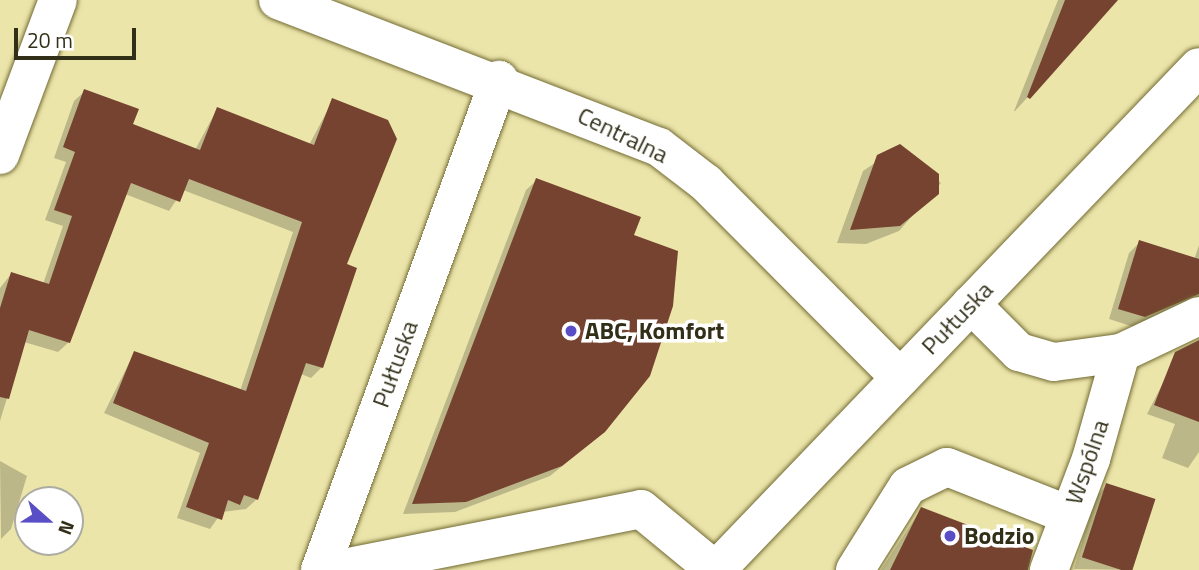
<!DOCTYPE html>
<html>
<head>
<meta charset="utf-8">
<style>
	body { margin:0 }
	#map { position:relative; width:1199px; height:570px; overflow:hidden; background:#ece5aa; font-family:"Titillium Web",sans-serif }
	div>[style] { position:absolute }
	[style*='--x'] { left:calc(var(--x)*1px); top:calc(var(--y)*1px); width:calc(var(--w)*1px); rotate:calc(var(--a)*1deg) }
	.shadow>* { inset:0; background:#0003 }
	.building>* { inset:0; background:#754330; transform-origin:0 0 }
	.roads { filter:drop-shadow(0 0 2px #726b34) drop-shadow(0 0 2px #726b34) }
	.minor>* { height:38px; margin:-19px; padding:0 19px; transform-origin:19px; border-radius:19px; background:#fff }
	.dots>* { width:19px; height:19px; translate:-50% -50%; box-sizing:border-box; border:4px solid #fff; border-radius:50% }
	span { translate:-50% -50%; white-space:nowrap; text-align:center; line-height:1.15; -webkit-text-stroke:7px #fff; paint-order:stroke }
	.street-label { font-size:24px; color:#322f18 }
	.poi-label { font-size:24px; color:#322f18; font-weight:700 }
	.left { translate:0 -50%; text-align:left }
	.north { position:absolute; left:14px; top:486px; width:70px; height:70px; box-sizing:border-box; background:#fff; border:2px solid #adaca3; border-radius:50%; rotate:111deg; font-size:19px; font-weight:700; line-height:28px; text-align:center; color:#322f18 }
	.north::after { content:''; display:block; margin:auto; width:24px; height:32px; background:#594ec6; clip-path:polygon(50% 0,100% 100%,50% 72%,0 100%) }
	.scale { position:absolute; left:14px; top:28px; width:122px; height:32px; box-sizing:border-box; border:4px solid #322f18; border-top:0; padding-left:9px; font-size:21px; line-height:24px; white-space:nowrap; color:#322f18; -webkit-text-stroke:5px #fff; paint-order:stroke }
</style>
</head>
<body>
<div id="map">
	<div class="shadow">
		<div style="clip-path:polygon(1058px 0,1116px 0,1015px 111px,1014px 111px)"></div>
		<div style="clip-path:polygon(85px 91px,131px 125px,195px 150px,217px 109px,309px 145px,333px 100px,345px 266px,322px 367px,311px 378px,301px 374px,257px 499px,246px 509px,222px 512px,210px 529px,177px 518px,200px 453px,104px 413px,134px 353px,240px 391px,293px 232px,183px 190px,169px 211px,125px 194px,69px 342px,58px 352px,24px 342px,0 421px,0 288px,11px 274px,43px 284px,63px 226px,45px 220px,66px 162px,54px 158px,74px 101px)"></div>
		<div style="clip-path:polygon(900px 146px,941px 183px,899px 231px,866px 244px,837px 243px,863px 171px)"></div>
		<div style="clip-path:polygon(537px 180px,632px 236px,592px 442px,550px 476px,455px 512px,403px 514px,526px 190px)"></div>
		<div style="clip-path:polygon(1140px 242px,1194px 260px,1199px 245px,1199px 301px,1134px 327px,1109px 319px,1129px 253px)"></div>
		<div style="clip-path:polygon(1167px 375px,1199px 388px,1199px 452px,1188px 468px,1162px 458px,1175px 424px,1147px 414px)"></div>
		<div style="clip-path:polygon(0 461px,27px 476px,11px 529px,1px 539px)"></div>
		<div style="clip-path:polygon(1107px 485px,1154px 500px,1132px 570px,1074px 569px,1096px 496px)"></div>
		<div style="clip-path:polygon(921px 509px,1022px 570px,881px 570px)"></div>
	</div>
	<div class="building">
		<div style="clip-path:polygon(1065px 0,1118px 0,1030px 99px,1027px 97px)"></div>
		<div style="clip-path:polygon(84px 89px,139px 109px,133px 124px,200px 150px,217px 107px,314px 145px,332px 98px,388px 120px,397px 139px,347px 264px,357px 268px,323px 368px,306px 363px,258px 500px,244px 495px,240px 505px,228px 500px,222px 520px,186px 507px,209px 443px,113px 403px,134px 351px,246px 391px,302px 222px,189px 179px,180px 202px,131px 183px,70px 343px,29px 330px,9px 399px,0 397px,0 308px,11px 272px,49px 284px,72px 216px,54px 210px,75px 152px,63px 147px)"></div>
		<div style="clip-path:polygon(900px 144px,939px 174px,939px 194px,900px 226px,850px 230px,877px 155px)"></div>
		<div style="clip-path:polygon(536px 178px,641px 217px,634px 235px,678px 251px,673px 306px,650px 376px,605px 432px,562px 466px,466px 502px,412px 504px)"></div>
		<div style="clip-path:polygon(1139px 240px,1199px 259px,1199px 294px,1145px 317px,1118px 309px)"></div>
		<div style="clip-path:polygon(1199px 340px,1199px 422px,1154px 405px,1175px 352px)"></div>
		<div style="left:1106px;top:483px;width:52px;height:78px;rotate:18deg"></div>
		<div style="clip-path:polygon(921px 507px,1033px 550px,1028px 570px,890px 570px)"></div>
	</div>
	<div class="roads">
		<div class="minor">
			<div style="--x:278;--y:0;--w:408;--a:21.1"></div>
			<div style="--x:659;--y:147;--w:59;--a:37.5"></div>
			<div style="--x:706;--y:183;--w:275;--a:45.1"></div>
			<div style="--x:0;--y:155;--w:165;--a:-69.5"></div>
			<div style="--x:971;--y:304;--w:68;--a:45"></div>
			<div style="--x:1019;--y:352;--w:36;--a:16"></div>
			<div style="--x:1054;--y:362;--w:68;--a:-7.7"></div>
			<div style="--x:1121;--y:353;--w:86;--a:-25.4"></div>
			<div style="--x:320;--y:570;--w:522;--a:-69.93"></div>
			<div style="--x:334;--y:570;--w:313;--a:-11.2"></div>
			<div style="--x:641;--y:509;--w:96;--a:39.5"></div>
			<div style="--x:716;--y:570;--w:697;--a:-46.16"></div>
			<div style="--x:855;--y:570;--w:99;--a:-57.8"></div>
			<div style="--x:908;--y:486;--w:43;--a:-26"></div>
			<div style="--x:947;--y:467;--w:131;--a:21.5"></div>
			<div style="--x:1049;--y:570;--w:119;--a:-69.3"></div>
			<div style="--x:1091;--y:459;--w:110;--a:-74.2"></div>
		</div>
	</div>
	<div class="dots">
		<div style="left:571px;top:331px;background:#594ec6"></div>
		<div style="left:950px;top:536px;background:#594ec6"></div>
	</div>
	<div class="street-label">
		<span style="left:623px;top:135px;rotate:26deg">Centralna</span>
		<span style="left:957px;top:318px;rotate:-46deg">Pułtuska</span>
		<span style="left:395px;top:364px;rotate:-70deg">Pułtuska</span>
		<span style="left:1087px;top:462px;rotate:-71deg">Wspólna</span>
	</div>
	<div class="poi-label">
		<span class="left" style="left:585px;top:331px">ABC, Komfort</span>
		<span class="left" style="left:964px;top:536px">Bodzio</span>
	</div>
	<div class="north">N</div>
	<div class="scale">20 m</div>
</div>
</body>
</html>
